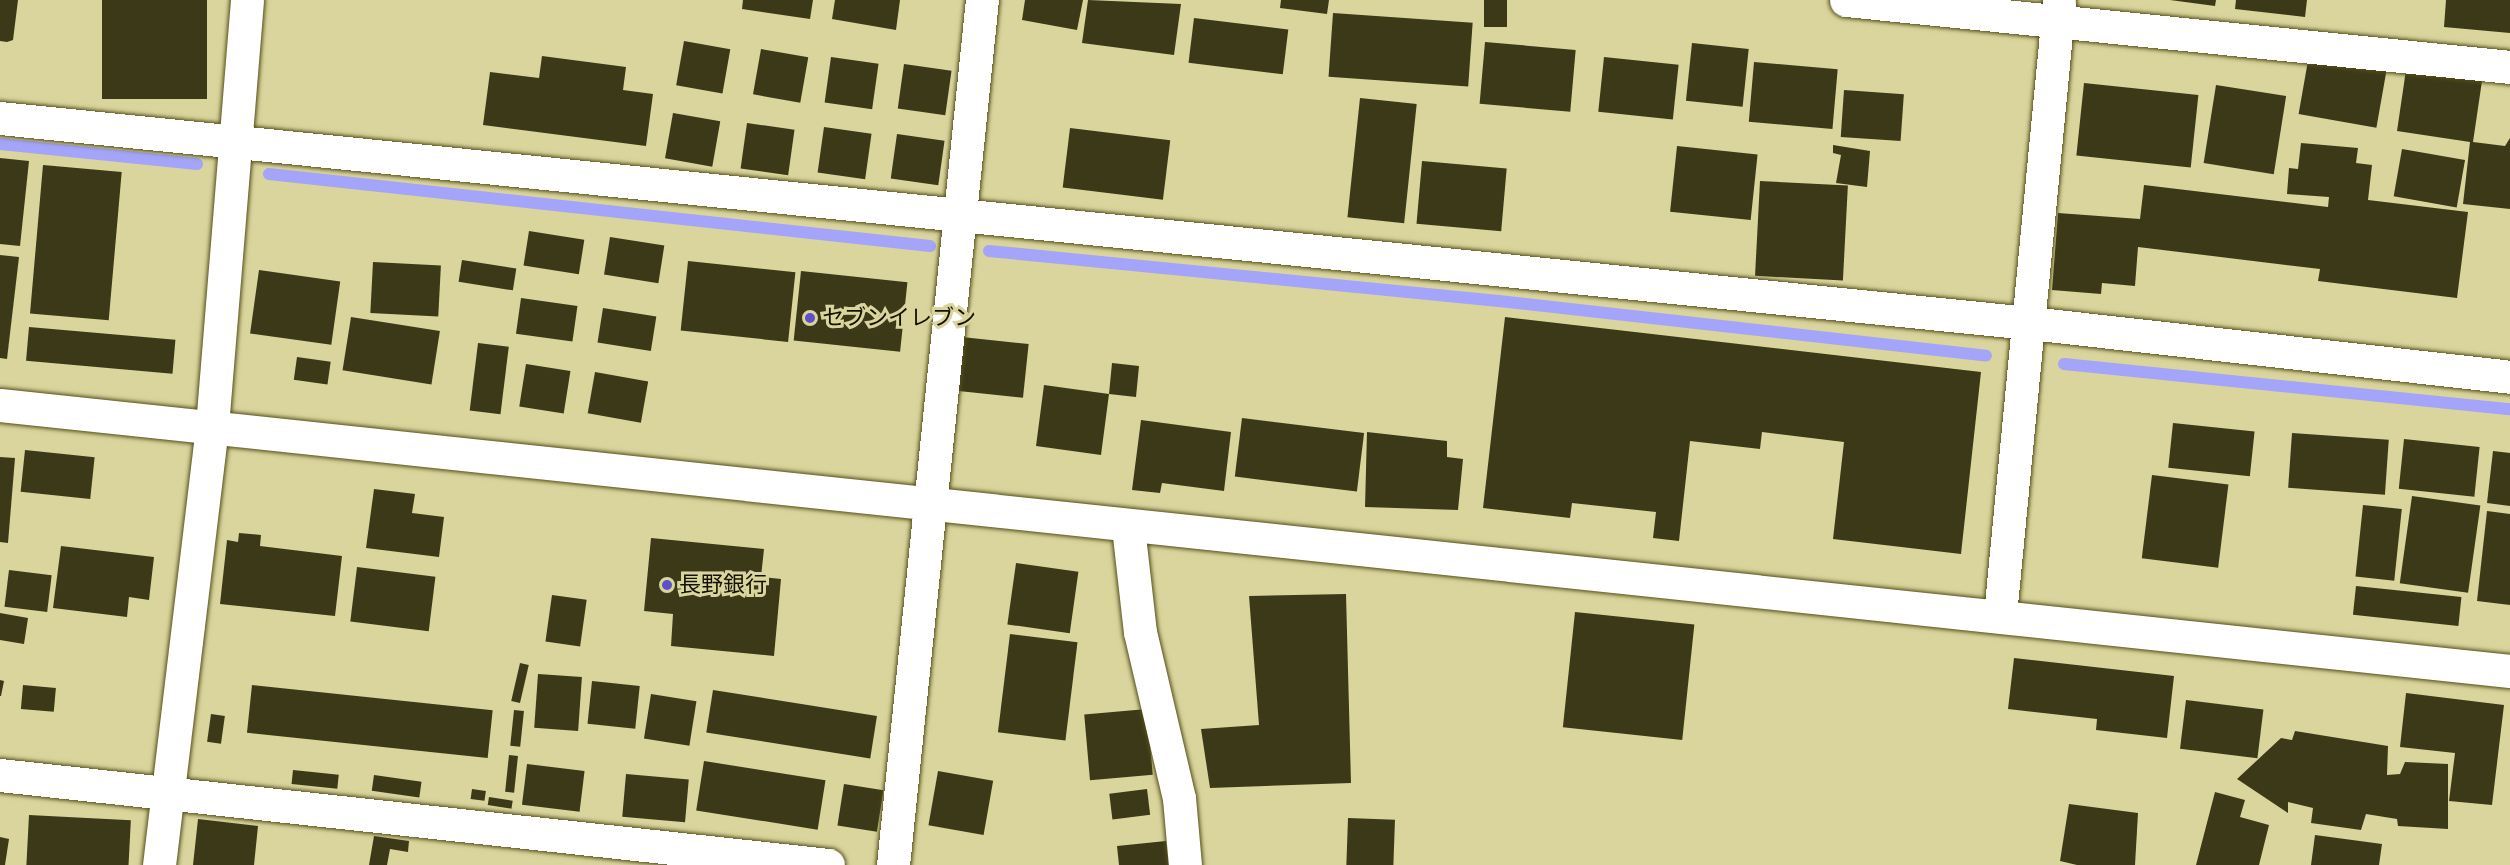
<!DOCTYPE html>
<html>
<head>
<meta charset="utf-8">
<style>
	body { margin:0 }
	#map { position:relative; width:2510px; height:865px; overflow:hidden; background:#dad59d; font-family:Figtree,"Noto Sans JP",sans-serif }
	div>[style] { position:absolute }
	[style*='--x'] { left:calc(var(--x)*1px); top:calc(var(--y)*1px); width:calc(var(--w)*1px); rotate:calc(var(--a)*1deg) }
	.stream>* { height:12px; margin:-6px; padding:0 6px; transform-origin:6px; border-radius:6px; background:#a4a4fa }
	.building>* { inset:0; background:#3c3919; transform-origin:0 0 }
	.roads { filter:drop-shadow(0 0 2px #554f19) drop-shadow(0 0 2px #554f19) }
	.minor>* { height:33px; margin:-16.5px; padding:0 16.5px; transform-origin:16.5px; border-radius:16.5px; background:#fff }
	.dots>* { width:16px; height:16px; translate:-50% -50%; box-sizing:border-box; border:3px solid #dad59d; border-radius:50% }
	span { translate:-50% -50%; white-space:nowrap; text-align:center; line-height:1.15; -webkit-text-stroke:6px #dad59d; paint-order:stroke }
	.poi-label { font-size:22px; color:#141100 }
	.left { translate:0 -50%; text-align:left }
</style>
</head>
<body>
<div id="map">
	<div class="stream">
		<div style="--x:0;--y:144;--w:198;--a:5.8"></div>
		<div style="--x:269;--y:174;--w:665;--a:6.22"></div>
		<div style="--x:989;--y:251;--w:512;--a:5.6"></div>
		<div style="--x:1499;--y:301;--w:490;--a:6.4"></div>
		<div style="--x:2064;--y:364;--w:448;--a:5.8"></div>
	</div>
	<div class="building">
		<div style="clip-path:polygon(0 0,18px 0,13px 40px,7px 42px,0 41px)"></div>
		<div style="left:102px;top:0;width:105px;height:99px"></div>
		<div style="clip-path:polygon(743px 0,813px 0,810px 19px,742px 9px)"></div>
		<div style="clip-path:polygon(835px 0,900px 0,896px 30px,832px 19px)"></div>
		<div style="clip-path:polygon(1025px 0,1083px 0,1077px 30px,1022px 20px)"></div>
		<div style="clip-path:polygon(1088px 0,1181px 4px,1174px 55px,1082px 43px)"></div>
		<div style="clip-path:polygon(1281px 0,1329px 0,1327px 14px,1280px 8px)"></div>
		<div style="left:1484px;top:0;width:23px;height:27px"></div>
		<div style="clip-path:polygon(2170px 0,2216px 0,2215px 6px)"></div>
		<div style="clip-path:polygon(2236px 0,2307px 0,2305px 17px,2235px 9px)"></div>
		<div style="clip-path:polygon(2446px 0,2510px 0,2510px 33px,2444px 27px)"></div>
		<div style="left:1333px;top:13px;width:140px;height:64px;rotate:4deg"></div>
		<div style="left:1194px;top:18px;width:95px;height:45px;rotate:7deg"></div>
		<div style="left:684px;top:41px;width:47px;height:45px;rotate:10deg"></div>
		<div style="left:1485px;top:42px;width:91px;height:62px;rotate:5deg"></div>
		<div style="left:1692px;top:43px;width:57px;height:58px;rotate:6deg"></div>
		<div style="left:761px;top:49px;width:48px;height:46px;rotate:10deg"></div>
		<div style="left:2309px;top:55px;width:79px;height:60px;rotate:10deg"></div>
		<div style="clip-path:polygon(542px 56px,626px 67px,623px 90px,653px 94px,646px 146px,483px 125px,490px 72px,539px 78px)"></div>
		<div style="left:831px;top:57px;width:48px;height:46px;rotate:8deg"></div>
		<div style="left:1604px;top:57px;width:75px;height:55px;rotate:6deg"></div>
		<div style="left:1754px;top:62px;width:84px;height:60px;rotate:5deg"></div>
		<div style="left:904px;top:64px;width:48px;height:45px;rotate:8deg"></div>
		<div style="clip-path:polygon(2406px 70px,2482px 81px,2473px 142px,2505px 146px,2510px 138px,2510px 209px,2463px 204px,2470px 142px,2397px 131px)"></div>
		<div style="left:2084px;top:83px;width:115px;height:73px;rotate:6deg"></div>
		<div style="left:2216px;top:85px;width:71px;height:79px;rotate:9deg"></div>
		<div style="left:1844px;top:90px;width:60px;height:47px;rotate:4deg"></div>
		<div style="left:1360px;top:98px;width:57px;height:120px;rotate:6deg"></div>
		<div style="left:673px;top:113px;width:48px;height:46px;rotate:10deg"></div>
		<div style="left:747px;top:123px;width:48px;height:46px;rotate:8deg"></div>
		<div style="left:824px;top:127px;width:48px;height:46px;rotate:8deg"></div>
		<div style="left:1070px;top:128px;width:101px;height:60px;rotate:7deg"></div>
		<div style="left:897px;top:134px;width:48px;height:45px;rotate:8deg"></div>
		<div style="clip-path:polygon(2301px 143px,2358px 148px,2356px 163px,2372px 165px,2368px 200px,2468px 212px,2457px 298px,2318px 281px,2320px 269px,2138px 247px,2135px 286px,2102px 283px,2101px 294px,2052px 290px,2058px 213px,2140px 219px,2144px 185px,2328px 207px,2329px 197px,2287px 194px,2289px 168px,2298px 169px)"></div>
		<div style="clip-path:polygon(1833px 145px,1870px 151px,1867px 187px,1836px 183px,1841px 155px,1833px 153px)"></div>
		<div style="left:1677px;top:146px;width:81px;height:66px;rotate:6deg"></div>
		<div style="left:2402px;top:149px;width:64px;height:48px;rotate:10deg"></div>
		<div style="clip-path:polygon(0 158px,29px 161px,20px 246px,0 244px)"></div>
		<div style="left:1422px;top:161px;width:85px;height:63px;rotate:5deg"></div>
		<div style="left:43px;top:165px;width:79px;height:149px;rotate:5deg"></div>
		<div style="left:1760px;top:181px;width:88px;height:95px;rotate:3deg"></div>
		<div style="left:529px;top:231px;width:56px;height:35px;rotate:9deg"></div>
		<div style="left:610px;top:237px;width:55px;height:38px;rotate:9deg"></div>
		<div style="clip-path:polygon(0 255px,19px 257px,7px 359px,0 358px)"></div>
		<div style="left:462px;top:260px;width:55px;height:22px;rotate:9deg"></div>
		<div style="left:688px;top:261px;width:108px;height:70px;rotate:6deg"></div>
		<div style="left:373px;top:262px;width:68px;height:51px;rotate:3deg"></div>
		<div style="left:259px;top:270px;width:82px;height:64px;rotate:8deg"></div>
		<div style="left:801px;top:271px;width:107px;height:70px;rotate:6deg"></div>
		<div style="left:521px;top:298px;width:57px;height:36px;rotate:8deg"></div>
		<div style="left:603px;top:308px;width:54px;height:35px;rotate:9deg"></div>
		<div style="left:351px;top:317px;width:90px;height:54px;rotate:9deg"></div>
		<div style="clip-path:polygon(1505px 317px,1981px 372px,1961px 554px,1833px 539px,1844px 442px,1762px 432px,1760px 449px,1690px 441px,1679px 541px,1653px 538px,1656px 512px,1572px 503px,1570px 518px,1483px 508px)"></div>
		<div style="left:29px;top:327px;width:147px;height:34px;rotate:5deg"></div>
		<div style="left:962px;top:337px;width:67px;height:54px;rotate:6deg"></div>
		<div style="left:478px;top:343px;width:31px;height:68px;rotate:7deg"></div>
		<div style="left:297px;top:357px;width:34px;height:23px;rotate:8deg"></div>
		<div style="clip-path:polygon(1112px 363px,1139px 366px,1136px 397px,1109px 394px,1101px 455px,1036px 446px,1044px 385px,1109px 394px)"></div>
		<div style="left:526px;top:364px;width:45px;height:43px;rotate:9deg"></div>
		<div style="left:595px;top:372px;width:54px;height:42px;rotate:10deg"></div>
		<div style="left:1242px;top:418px;width:123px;height:59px;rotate:7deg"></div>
		<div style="clip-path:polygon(1141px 420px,1231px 432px,1224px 491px,1162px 483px,1160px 493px,1132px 490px)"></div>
		<div style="left:2173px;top:423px;width:82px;height:45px;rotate:6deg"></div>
		<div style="clip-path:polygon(1367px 432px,1447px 441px,1447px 457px,1463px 459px,1458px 510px,1365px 507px)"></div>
		<div style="left:2292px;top:433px;width:97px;height:55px;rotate:4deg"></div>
		<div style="left:2404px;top:439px;width:76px;height:50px;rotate:6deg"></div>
		<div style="left:25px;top:450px;width:70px;height:42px;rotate:6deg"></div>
		<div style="clip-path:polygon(2493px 451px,2510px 453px,2510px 506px,2487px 503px)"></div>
		<div style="clip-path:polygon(0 457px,15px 458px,8px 543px,0 542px)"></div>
		<div style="left:2152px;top:475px;width:77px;height:84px;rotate:7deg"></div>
		<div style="clip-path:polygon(374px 489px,415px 494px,412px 513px,444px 517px,439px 557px,366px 548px)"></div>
		<div style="left:2412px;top:496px;width:69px;height:88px;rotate:8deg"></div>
		<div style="left:2363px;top:505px;width:39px;height:72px;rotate:6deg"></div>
		<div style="clip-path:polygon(2487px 511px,2510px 514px,2510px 605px,2477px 601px)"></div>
		<div style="clip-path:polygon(239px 533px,261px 535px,260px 546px,342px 556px,335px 616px,220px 604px,227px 540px,238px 542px)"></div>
		<div style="clip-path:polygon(651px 538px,764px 549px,761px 577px,781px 579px,774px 656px,671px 646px,673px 614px,644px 611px)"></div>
		<div style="clip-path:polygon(61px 546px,154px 557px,149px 600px,129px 597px,127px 617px,53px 608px)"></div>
		<div style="left:1016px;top:563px;width:63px;height:62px;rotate:8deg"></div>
		<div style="left:357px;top:567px;width:79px;height:55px;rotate:7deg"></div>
		<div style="left:9px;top:570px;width:43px;height:37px;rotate:7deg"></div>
		<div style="left:2356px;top:586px;width:106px;height:29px;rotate:6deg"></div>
		<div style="clip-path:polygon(1346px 594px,1351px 783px,1210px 788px,1201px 729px,1259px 725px,1249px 596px)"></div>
		<div style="left:552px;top:595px;width:35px;height:47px;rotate:8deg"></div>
		<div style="left:1575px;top:612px;width:120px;height:116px;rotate:6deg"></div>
		<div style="clip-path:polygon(0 613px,28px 618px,24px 644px,0 640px)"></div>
		<div style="left:1010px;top:634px;width:68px;height:99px;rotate:7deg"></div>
		<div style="clip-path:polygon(2014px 658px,2174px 676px,2167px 738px,2096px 730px,2097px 719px,2008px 709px)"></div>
		<div style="left:520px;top:663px;width:9px;height:39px;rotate:13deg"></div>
		<div style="left:538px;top:674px;width:44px;height:54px;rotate:4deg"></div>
		<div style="clip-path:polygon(0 680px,4px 681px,1px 696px,0 696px)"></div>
		<div style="left:592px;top:681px;width:48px;height:43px;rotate:6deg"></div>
		<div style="left:23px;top:685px;width:33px;height:24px;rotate:5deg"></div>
		<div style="left:252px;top:685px;width:242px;height:48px;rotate:6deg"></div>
		<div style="left:713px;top:690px;width:166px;height:43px;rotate:9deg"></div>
		<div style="clip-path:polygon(2406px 693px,2504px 705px,2492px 805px,2449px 801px,2455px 753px,2400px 747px)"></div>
		<div style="left:651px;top:694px;width:46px;height:45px;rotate:9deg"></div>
		<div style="left:2186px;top:700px;width:78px;height:49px;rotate:7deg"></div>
		<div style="left:1147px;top:709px;width:66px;height:63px;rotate:85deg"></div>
		<div style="left:514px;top:710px;width:10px;height:36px;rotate:6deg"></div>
		<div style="left:211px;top:714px;width:14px;height:28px;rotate:8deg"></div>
		<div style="clip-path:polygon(2295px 731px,2388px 746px,2387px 775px,2400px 774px,2405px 762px,2448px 764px,2448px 829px,2398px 826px,2397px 819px,2366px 814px,2361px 830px,2311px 823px,2313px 808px,2288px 802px,2288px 813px,2237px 779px,2281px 738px,2292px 740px)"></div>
		<div style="left:509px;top:755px;width:9px;height:37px;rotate:6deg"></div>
		<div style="left:704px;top:761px;width:123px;height:50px;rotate:9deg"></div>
		<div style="left:527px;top:764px;width:58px;height:41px;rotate:7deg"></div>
		<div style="left:293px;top:770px;width:46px;height:14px;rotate:6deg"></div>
		<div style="left:938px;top:771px;width:56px;height:55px;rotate:10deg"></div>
		<div style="left:626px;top:774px;width:63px;height:43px;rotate:5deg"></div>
		<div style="left:374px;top:775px;width:48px;height:16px;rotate:8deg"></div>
		<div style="left:844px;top:784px;width:40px;height:42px;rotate:9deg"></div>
		<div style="left:472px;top:789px;width:14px;height:10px;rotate:8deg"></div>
		<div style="left:1147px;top:789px;width:26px;height:38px;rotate:83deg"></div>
		<div style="clip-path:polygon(2215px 792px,2245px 800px,2240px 817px,2269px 825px,2259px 865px,2196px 865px)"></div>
		<div style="left:489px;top:797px;width:24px;height:8px;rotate:9deg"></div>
		<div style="clip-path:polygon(2069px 804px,2138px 813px,2135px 865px,2077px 865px,2060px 861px)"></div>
		<div style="left:29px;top:815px;width:102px;height:50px;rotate:3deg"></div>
		<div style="left:1348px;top:818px;width:47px;height:47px;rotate:2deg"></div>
		<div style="clip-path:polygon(198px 819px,258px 826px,254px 865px,193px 865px)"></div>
		<div style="clip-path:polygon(2315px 835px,2382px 844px,2379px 865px,2311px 865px)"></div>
		<div style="clip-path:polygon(374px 836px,409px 841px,408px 852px,390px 849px,387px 865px,369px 865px)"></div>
		<div style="clip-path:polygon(0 837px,9px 839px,5px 865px,0 865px)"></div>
		<div style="clip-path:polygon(1166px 841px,1169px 865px,1119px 865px,1117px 846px)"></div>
	</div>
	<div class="roads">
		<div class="minor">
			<div style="--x:1846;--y:0;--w:667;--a:5.76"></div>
			<div style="--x:0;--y:118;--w:2040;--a:5.77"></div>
			<div style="--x:2030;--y:323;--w:483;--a:6.4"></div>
			<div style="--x:0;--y:405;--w:2524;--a:6.05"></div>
			<div style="--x:1128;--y:527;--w:106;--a:83.5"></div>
			<div style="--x:1140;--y:632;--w:171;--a:76.8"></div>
			<div style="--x:1179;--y:798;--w:67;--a:84.9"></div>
			<div style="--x:2000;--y:615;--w:616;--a:-84.5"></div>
			<div style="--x:0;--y:775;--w:833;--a:6.2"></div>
			<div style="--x:159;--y:865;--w:442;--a:-83.1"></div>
			<div style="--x:212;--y:426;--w:427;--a:-85.3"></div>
			<div style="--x:893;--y:865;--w:870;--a:-84.13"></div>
		</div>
	</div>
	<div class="dots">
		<div style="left:810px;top:318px;background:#5d50c8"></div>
		<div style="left:667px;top:585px;background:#5d50c8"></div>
	</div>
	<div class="poi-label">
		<span class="left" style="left:822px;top:318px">セブンイレブン</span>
		<span class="left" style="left:679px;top:585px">長野銀行</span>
	</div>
</div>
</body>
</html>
